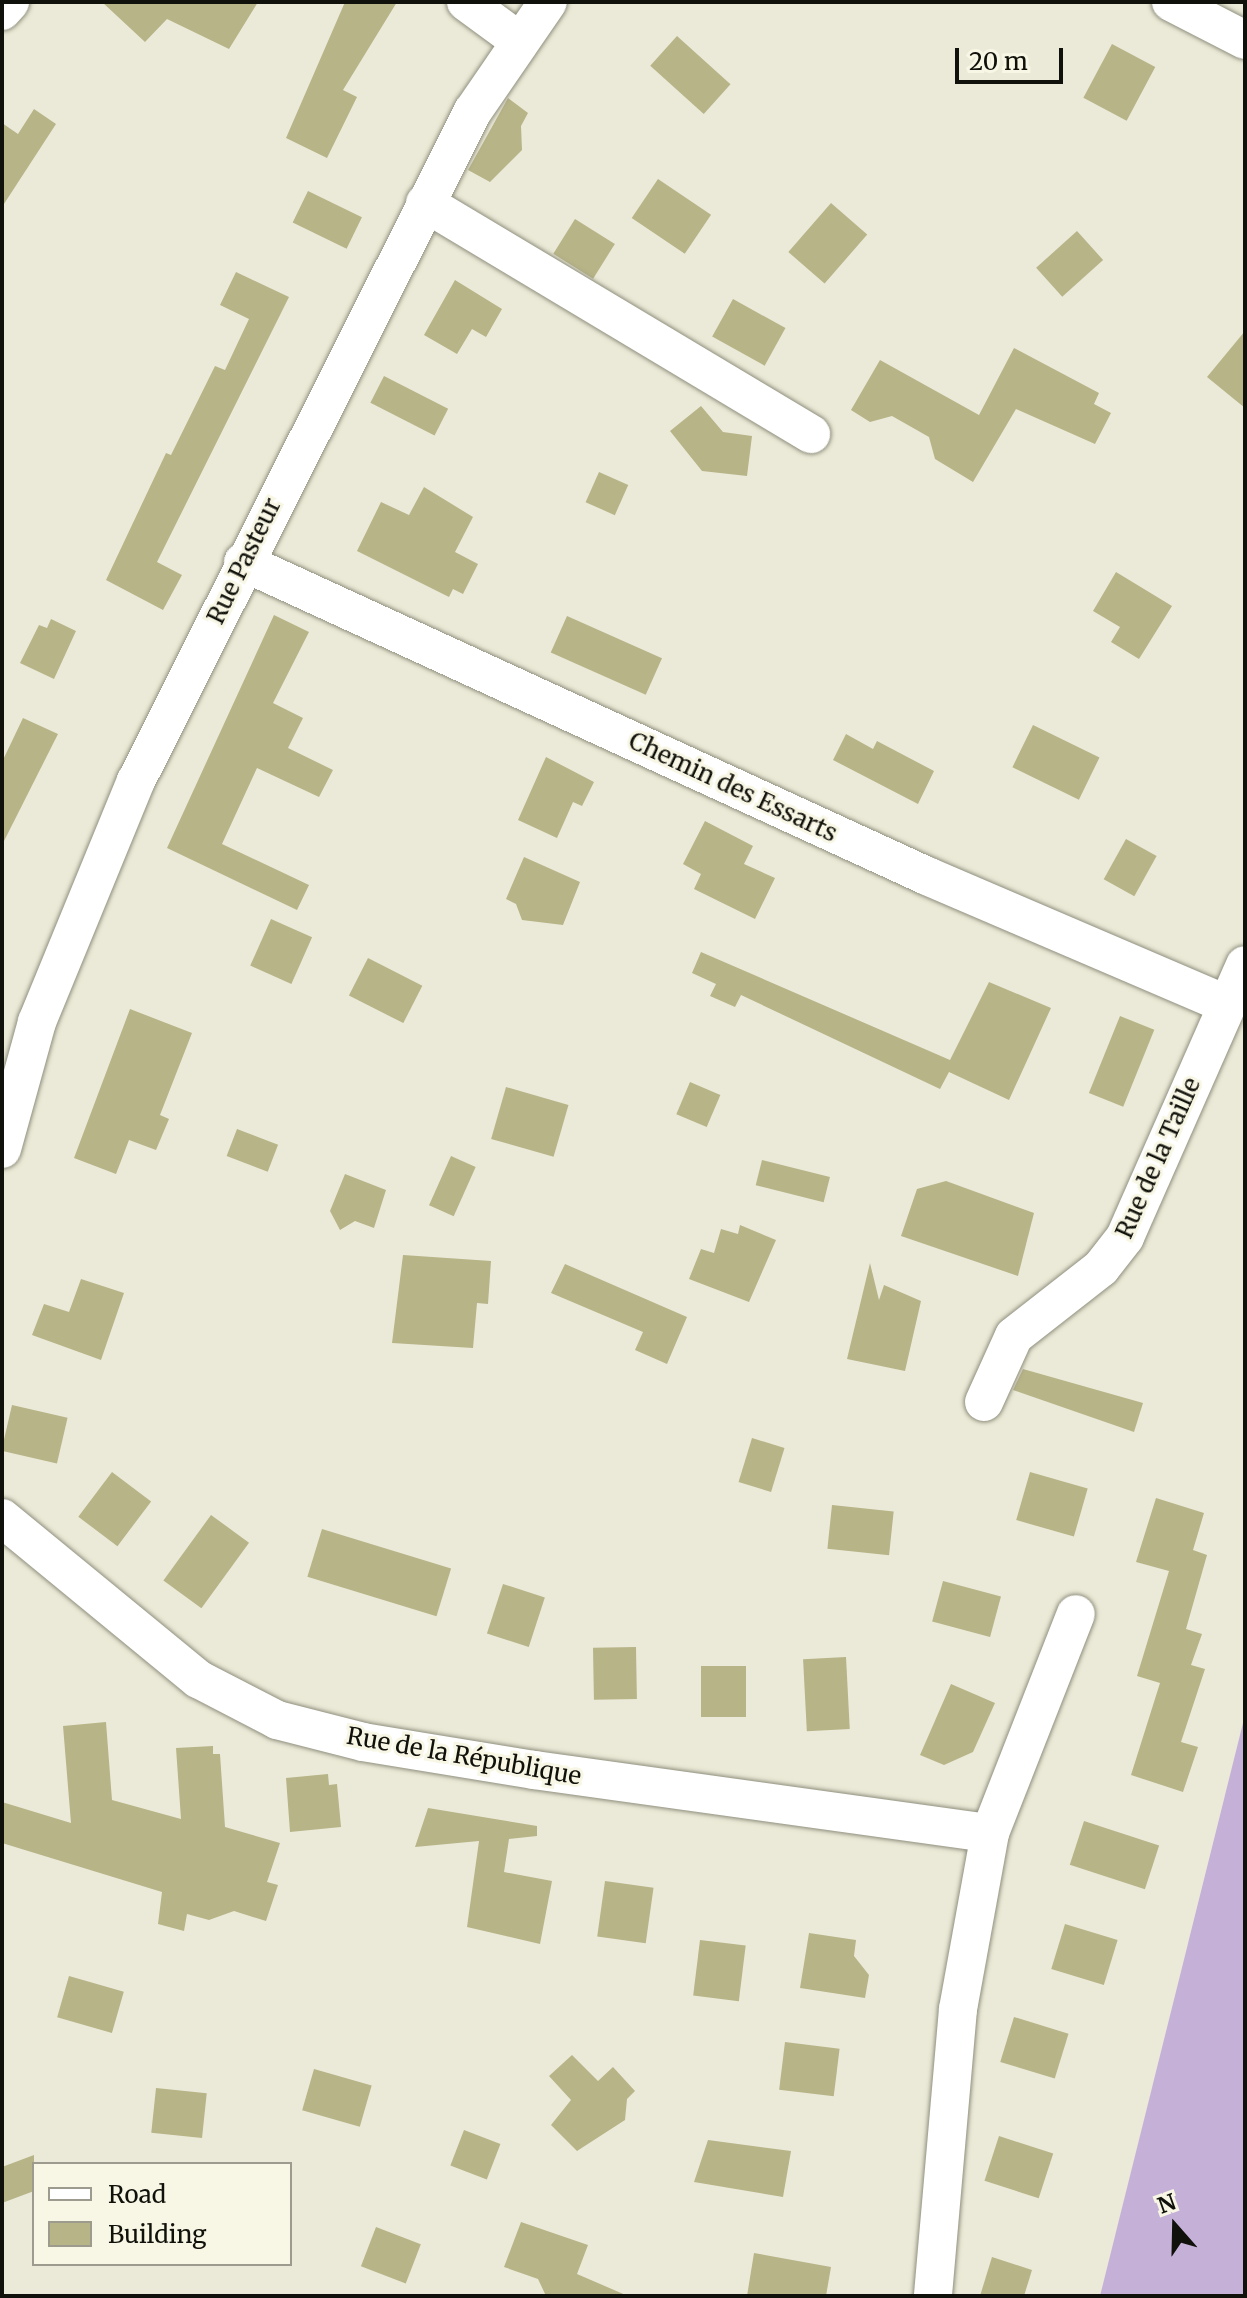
<!DOCTYPE html>
<html>
<head>
<meta charset="utf-8">
<style>
	body { margin:0 }
	#map { position:relative; width:1247px; height:2298px; overflow:hidden; background:#ebead8; font-family:Merriweather,serif }
	div>[style] { position:absolute }
	[style*='--x'] { left:calc(var(--x)*1px); top:calc(var(--y)*1px); width:calc(var(--w)*1px); rotate:calc(var(--a)*1deg) }
	.forest>* { inset:0; background:#c5b1d8 }
	.building>* { inset:0; background:#b7b488; transform-origin:0 0 }
	.roads { filter:drop-shadow(0 0 2px #908f7e) drop-shadow(0 0 2px #908f7e) }
	.minor>* { height:38px; margin:-19px; padding:0 19px; transform-origin:19px; border-radius:19px; background:#fff }
	span { translate:-50% -50%; white-space:nowrap; text-align:center; line-height:1.15; -webkit-text-stroke:6px #f8f7e5; paint-order:stroke }
	.street-label { font-size:24px; color:#11110b }
	.frame { position:absolute; inset:0; border:4px solid #11110b; pointer-events:none }
	.legend { position:absolute; left:32px; top:2162px; width:260px; height:104px; box-sizing:border-box; background:#f8f7e5; border:2px solid #9c9b8e; margin:0; padding:10px 14px; list-style:none; font-size:24px; color:#11110b }
	.legend li { display:flex; align-items:center; gap:16px; height:40px }
	.legend b { width:40px; border:2px solid #9c9b8e }
	.north { position:absolute; left:1135px; top:2186px; width:80px; height:80px; -webkit-text-stroke:6px #f8f7e5; paint-order:stroke; rotate:340deg; font-size:22px; font-weight:700; line-height:32px; text-align:center; color:#11110b }
	.north::after { content:''; display:block; margin:auto; width:28px; height:36px; background:#11110b; clip-path:polygon(50% 0,100% 100%,50% 72%,0 100%) }
	.scale { position:absolute; left:955px; top:48px; width:108px; height:36px; box-sizing:border-box; border:4px solid #11110b; border-top:0; padding-left:10px; font-size:24px; line-height:28px; white-space:nowrap; color:#11110b; -webkit-text-stroke:6px #f8f7e5; paint-order:stroke }
</style>
</head>
<body>
<div id="map">
	<div class="forest">
		<div style="clip-path:polygon(1245px 1715px,1245px 2296px,1100px 2296px)"></div>
	</div>
	<div class="building">
		<div style="clip-path:polygon(102px 2px,258px 2px,229px 49px,167px 19px,145px 42px)"></div>
		<div style="clip-path:polygon(345px 2px,397px 2px,343px 90px,357px 97px,327px 158px,286px 138px)"></div>
		<div style="left:677px;top:36px;width:72px;height:40px;rotate:42deg"></div>
		<div style="left:1112px;top:44px;width:49px;height:61px;rotate:28deg"></div>
		<div style="clip-path:polygon(508px 98px,528px 113px,521px 126px,522px 150px,490px 182px,468px 170px)"></div>
		<div style="clip-path:polygon(34px 109px,56px 124px,2px 207px,2px 123px,18px 134px)"></div>
		<div style="left:658px;top:179px;width:64px;height:47px;rotate:34deg"></div>
		<div style="left:308px;top:191px;width:60px;height:35px;rotate:26deg"></div>
		<div style="left:831px;top:203px;width:48px;height:65px;rotate:41deg"></div>
		<div style="left:575px;top:219px;width:47px;height:41px;rotate:32deg"></div>
		<div style="left:1077px;top:231px;width:39px;height:55px;rotate:48deg"></div>
		<div style="clip-path:polygon(236px 272px,289px 297px,157px 562px,182px 575px,163px 610px,106px 580px,166px 453px,171px 455px,215px 366px,225px 370px,249px 319px,220px 305px)"></div>
		<div style="clip-path:polygon(455px 280px,502px 309px,486px 337px,472px 329px,457px 354px,424px 335px)"></div>
		<div style="left:733px;top:299px;width:60px;height:43px;rotate:29deg"></div>
		<div style="clip-path:polygon(1245px 331px,1245px 408px,1207px 377px)"></div>
		<div style="clip-path:polygon(1014px 348px,1099px 393px,1094px 404px,1111px 413px,1095px 444px,1016px 409px,973px 482px,935px 459px,929px 437px,892px 416px,870px 422px,851px 410px,880px 360px,979px 415px)"></div>
		<div style="left:384px;top:376px;width:72px;height:30px;rotate:27deg"></div>
		<div style="clip-path:polygon(701px 406px,723px 432px,752px 436px,747px 476px,702px 471px,670px 431px)"></div>
		<div style="left:599px;top:472px;width:32px;height:33px;rotate:24deg"></div>
		<div style="clip-path:polygon(424px 487px,473px 517px,455px 552px,478px 564px,463px 594px,453px 589px,449px 597px,357px 551px,381px 502px,409px 515px)"></div>
		<div style="clip-path:polygon(1116px 572px,1172px 606px,1139px 659px,1111px 642px,1120px 627px,1093px 611px)"></div>
		<div style="clip-path:polygon(274px 615px,309px 632px,273px 703px,303px 718px,288px 748px,333px 770px,319px 797px,257px 768px,222px 844px,309px 885px,297px 910px,167px 848px)"></div>
		<div style="left:567px;top:616px;width:104px;height:40px;rotate:24deg"></div>
		<div style="clip-path:polygon(51px 619px,76px 631px,54px 679px,20px 663px,39px 625px,47px 628px)"></div>
		<div style="clip-path:polygon(23px 718px,58px 734px,2px 845px,2px 762px)"></div>
		<div style="left:1033px;top:725px;width:74px;height:47px;rotate:26deg"></div>
		<div style="clip-path:polygon(846px 734px,873px 749px,877px 741px,934px 771px,918px 804px,833px 760px)"></div>
		<div style="clip-path:polygon(546px 757px,594px 782px,582px 806px,573px 802px,557px 838px,518px 820px)"></div>
		<div style="clip-path:polygon(705px 821px,753px 846px,744px 864px,775px 878px,755px 919px,694px 889px,701px 874px,683px 864px)"></div>
		<div style="left:1126px;top:839px;width:35px;height:46px;rotate:29deg"></div>
		<div style="clip-path:polygon(524px 857px,580px 882px,563px 925px,522px 920px,516px 904px,506px 899px)"></div>
		<div style="left:271px;top:919px;width:45px;height:51px;rotate:24deg"></div>
		<div style="clip-path:polygon(701px 952px,950px 1060px,989px 982px,1051px 1008px,1009px 1100px,949px 1072px,940px 1089px,741px 995px,735px 1007px,710px 996px,716px 984px,692px 973px)"></div>
		<div style="left:368px;top:958px;width:61px;height:42px;rotate:27deg"></div>
		<div style="clip-path:polygon(130px 1009px,192px 1033px,160px 1115px,169px 1119px,156px 1150px,129px 1140px,116px 1174px,74px 1158px)"></div>
		<div style="left:1120px;top:1016px;width:37px;height:83px;rotate:22deg"></div>
		<div style="left:690px;top:1082px;width:33px;height:35px;rotate:23deg"></div>
		<div style="left:506px;top:1087px;width:65px;height:54px;rotate:16deg"></div>
		<div style="left:237px;top:1129px;width:44px;height:29px;rotate:21deg"></div>
		<div style="left:451px;top:1156px;width:27px;height:54px;rotate:24deg"></div>
		<div style="left:762px;top:1160px;width:70px;height:26px;rotate:14deg"></div>
		<div style="clip-path:polygon(345px 1174px,386px 1190px,374px 1228px,355px 1221px,340px 1230px,330px 1211px)"></div>
		<div style="clip-path:polygon(946px 1181px,1034px 1213px,1018px 1276px,901px 1236px,917px 1189px)"></div>
		<div style="clip-path:polygon(740px 1225px,776px 1240px,749px 1302px,689px 1279px,701px 1249px,714px 1253px,721px 1229px,738px 1234px)"></div>
		<div style="clip-path:polygon(403px 1255px,491px 1261px,488px 1304px,477px 1303px,473px 1348px,392px 1343px)"></div>
		<div style="clip-path:polygon(870px 1263px,879px 1300px,884px 1285px,921px 1301px,905px 1371px,847px 1359px)"></div>
		<div style="clip-path:polygon(565px 1264px,687px 1317px,667px 1364px,635px 1350px,643px 1332px,551px 1293px)"></div>
		<div style="clip-path:polygon(81px 1279px,124px 1293px,101px 1360px,32px 1335px,44px 1304px,69px 1312px)"></div>
		<div style="clip-path:polygon(1023px 1369px,1143px 1403px,1134px 1432px,1013px 1390px)"></div>
		<div style="left:12px;top:1405px;width:57px;height:47px;rotate:13deg"></div>
		<div style="left:752px;top:1438px;width:34px;height:46px;rotate:17deg"></div>
		<div style="left:112px;top:1472px;width:49px;height:56px;rotate:37deg"></div>
		<div style="left:1030px;top:1472px;width:60px;height:50px;rotate:16deg"></div>
		<div style="clip-path:polygon(1156px 1498px,1204px 1513px,1193px 1550px,1207px 1555px,1186px 1629px,1202px 1634px,1191px 1665px,1205px 1669px,1181px 1742px,1198px 1747px,1183px 1792px,1131px 1775px,1160px 1683px,1137px 1676px,1169px 1571px,1136px 1562px)"></div>
		<div style="left:832px;top:1505px;width:62px;height:44px;rotate:6deg"></div>
		<div style="left:211px;top:1515px;width:47px;height:81px;rotate:36deg"></div>
		<div style="left:322px;top:1529px;width:135px;height:50px;rotate:17deg"></div>
		<div style="left:943px;top:1581px;width:60px;height:42px;rotate:15deg"></div>
		<div style="left:503px;top:1584px;width:44px;height:52px;rotate:18deg"></div>
		<div style="left:636px;top:1647px;width:52px;height:43px;rotate:89deg"></div>
		<div style="left:846px;top:1657px;width:72px;height:43px;rotate:87deg"></div>
		<div style="left:746px;top:1666px;width:51px;height:45px;rotate:90deg"></div>
		<div style="clip-path:polygon(951px 1684px,995px 1703px,973px 1752px,944px 1765px,920px 1755px)"></div>
		<div style="clip-path:polygon(106px 1722px,112px 1800px,181px 1819px,176px 1748px,213px 1746px,213px 1754px,220px 1754px,225px 1827px,280px 1843px,267px 1882px,278px 1885px,266px 1921px,234px 1911px,209px 1920px,187px 1914px,184px 1931px,158px 1924px,162px 1892px,2px 1843px,2px 1802px,71px 1823px,63px 1726px)"></div>
		<div style="clip-path:polygon(328px 1774px,329px 1785px,337px 1784px,341px 1827px,290px 1832px,286px 1778px)"></div>
		<div style="clip-path:polygon(428px 1808px,537px 1826px,537px 1836px,509px 1839px,504px 1872px,552px 1881px,540px 1944px,467px 1927px,479px 1841px,415px 1847px)"></div>
		<div style="left:1084px;top:1821px;width:79px;height:46px;rotate:18deg"></div>
		<div style="left:605px;top:1881px;width:49px;height:56px;rotate:8deg"></div>
		<div style="left:1065px;top:1924px;width:55px;height:47px;rotate:17deg"></div>
		<div style="clip-path:polygon(809px 1933px,856px 1940px,854px 1956px,869px 1975px,865px 1998px,800px 1988px)"></div>
		<div style="left:700px;top:1940px;width:46px;height:56px;rotate:7deg"></div>
		<div style="left:69px;top:1976px;width:57px;height:43px;rotate:16deg"></div>
		<div style="left:1014px;top:2017px;width:57px;height:47px;rotate:17deg"></div>
		<div style="left:785px;top:2042px;width:55px;height:48px;rotate:7deg"></div>
		<div style="clip-path:polygon(572px 2055px,598px 2081px,613px 2067px,635px 2091px,627px 2099px,625px 2120px,577px 2151px,551px 2125px,571px 2100px,549px 2076px)"></div>
		<div style="left:314px;top:2069px;width:60px;height:43px;rotate:16deg"></div>
		<div style="left:156px;top:2088px;width:51px;height:45px;rotate:6deg"></div>
		<div style="left:464px;top:2130px;width:39px;height:38px;rotate:21deg"></div>
		<div style="left:999px;top:2136px;width:57px;height:47px;rotate:18deg"></div>
		<div style="clip-path:polygon(708px 2140px,791px 2151px,783px 2197px,694px 2182px)"></div>
		<div style="clip-path:polygon(34px 2155px,34px 2191px,2px 2203px,2px 2167px)"></div>
		<div style="clip-path:polygon(521px 2222px,588px 2245px,577px 2274px,628px 2296px,546px 2296px,538px 2279px,504px 2267px)"></div>
		<div style="left:376px;top:2227px;width:48px;height:42px;rotate:21deg"></div>
		<div style="clip-path:polygon(754px 2253px,831px 2267px,826px 2296px,747px 2296px)"></div>
		<div style="clip-path:polygon(992px 2257px,1032px 2270px,1024px 2296px,980px 2296px)"></div>
	</div>
	<div class="roads">
		<div class="minor">
			<div style="--x:466;--y:2;--w:64;--a:36.2"></div>
			<div style="--x:1171;--y:2;--w:83;--a:27.2"></div>
			<div style="--x:2;--y:11;--w:12;--a:-48"></div>
			<div style="--x:425;--y:203;--w:450;--a:30.9"></div>
			<div style="--x:243;--y:562;--w:753;--a:24.66"></div>
			<div style="--x:927;--y:876;--w:325;--a:23.2"></div>
			<div style="--x:2;--y:1149;--w:132;--a:-74.6"></div>
			<div style="--x:37;--y:1022;--w:261;--a:-67.7"></div>
			<div style="--x:136;--y:781;--w:750;--a:-63.3"></div>
			<div style="--x:473;--y:111;--w:132;--a:-55.5"></div>
			<div style="--x:984;--y:1402;--w:72;--a:-65.6"></div>
			<div style="--x:1014;--y:1336;--w:110;--a:-38"></div>
			<div style="--x:1101;--y:1268;--w:39;--a:-52"></div>
			<div style="--x:1125;--y:1237;--w:297;--a:-66.2"></div>
			<div style="--x:2;--y:1518;--w:254;--a:39.4"></div>
			<div style="--x:198;--y:1679;--w:89;--a:27.4"></div>
			<div style="--x:277;--y:1720;--w:89;--a:14.3"></div>
			<div style="--x:363;--y:1742;--w:173;--a:9.3"></div>
			<div style="--x:534;--y:1770;--w:460;--a:7.9"></div>
			<div style="--x:990;--y:1833;--w:179;--a:100.3"></div>
			<div style="--x:958;--y:2009;--w:288;--a:95"></div>
			<div style="--x:990;--y:1833;--w:235;--a:-68.6"></div>
		</div>
	</div>
	<div class="street-label">
		<span style="left:244px;top:561px;rotate:-64deg">Rue Pasteur</span>
		<span style="left:733px;top:787px;rotate:25deg">Chemin des Essarts</span>
		<span style="left:1158px;top:1158px;rotate:-66deg">Rue de la Taille</span>
		<span style="left:464px;top:1756px;rotate:10deg">Rue de la République</span>
	</div>
	<div class="frame"></div>
	<ul class="legend">
	<li><b style="height:10px;background:#fff"></b>Road</li>
	<li><b style="height:22px;background:#b7b488"></b>Building</li>
	</ul>
	<div class="north">N</div>
	<div class="scale">20 m</div>
</div>
</body>
</html>
